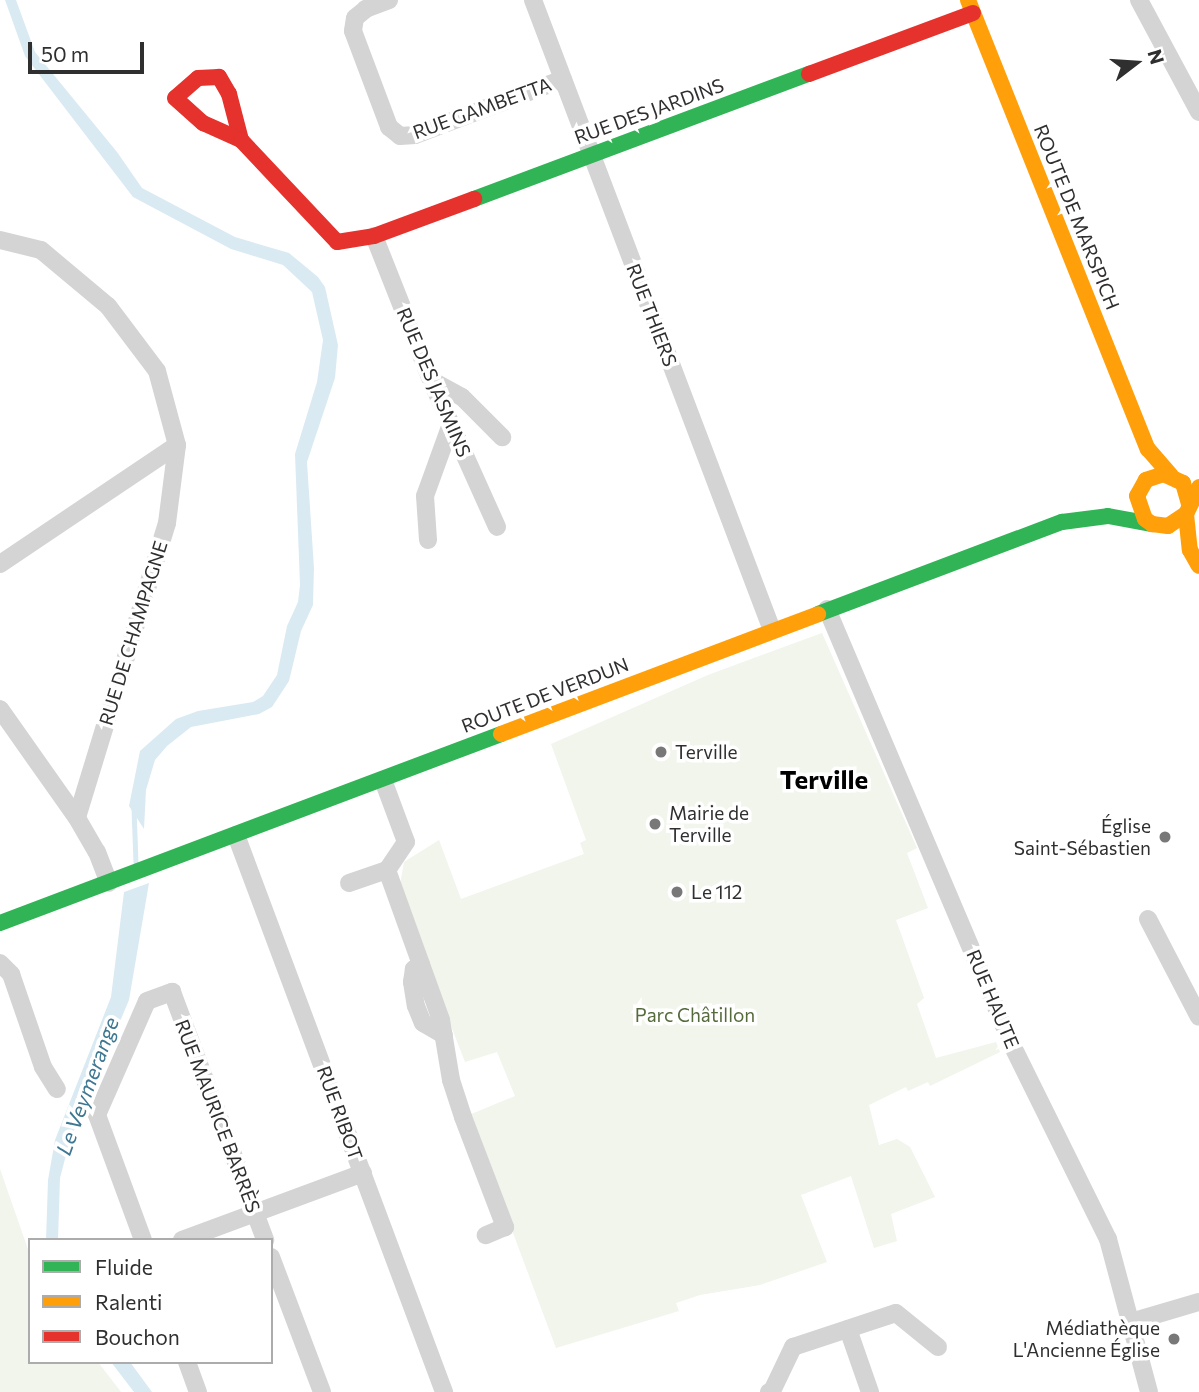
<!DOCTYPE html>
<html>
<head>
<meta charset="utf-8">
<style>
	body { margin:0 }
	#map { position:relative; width:1199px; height:1392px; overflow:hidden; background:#fff; font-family:Commissioner,sans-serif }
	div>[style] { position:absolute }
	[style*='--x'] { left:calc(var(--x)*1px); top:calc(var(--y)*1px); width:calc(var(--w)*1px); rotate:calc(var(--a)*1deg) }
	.green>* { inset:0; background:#f1f5ec }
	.water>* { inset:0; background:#daeaf2 }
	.stream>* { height:4.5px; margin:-2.25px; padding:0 2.25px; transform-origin:2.25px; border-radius:2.25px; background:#daeaf2 }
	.street>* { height:18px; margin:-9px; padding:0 9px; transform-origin:9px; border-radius:9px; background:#d4d4d4 }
	.fast>* { height:16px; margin:-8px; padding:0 8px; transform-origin:8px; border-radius:8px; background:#30b455 }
	.slow>* { height:16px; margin:-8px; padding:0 8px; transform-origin:8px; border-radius:8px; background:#ff9f0a }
	.jam>* { height:16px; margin:-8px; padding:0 8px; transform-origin:8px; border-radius:8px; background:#e5322d }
	.dots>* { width:19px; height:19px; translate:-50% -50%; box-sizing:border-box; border:4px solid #fff; border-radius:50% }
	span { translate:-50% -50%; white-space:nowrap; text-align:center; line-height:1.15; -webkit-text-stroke:7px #fff; paint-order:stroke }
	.street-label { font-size:19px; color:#2f2f2f }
	.poi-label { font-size:19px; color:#2f2f2f }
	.left { translate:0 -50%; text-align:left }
	.right { translate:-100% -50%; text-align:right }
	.park-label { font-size:19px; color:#566b3c }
	.water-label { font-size:21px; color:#3d7792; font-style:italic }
	.district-label { font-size:26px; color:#000; font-weight:700 }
	.legend { position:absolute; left:28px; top:1238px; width:245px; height:126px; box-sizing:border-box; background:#fff; border:2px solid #acacac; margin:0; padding:9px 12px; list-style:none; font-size:21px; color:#2f2f2f }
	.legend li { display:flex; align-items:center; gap:14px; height:35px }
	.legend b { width:35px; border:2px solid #acacac }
	.north { position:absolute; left:1101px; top:28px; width:70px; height:70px; -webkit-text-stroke:5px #fff; paint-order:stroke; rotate:73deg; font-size:19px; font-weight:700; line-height:28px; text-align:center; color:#2f2f2f }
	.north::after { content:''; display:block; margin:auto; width:24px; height:32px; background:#2f2f2f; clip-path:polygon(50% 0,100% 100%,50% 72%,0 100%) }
	.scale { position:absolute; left:28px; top:42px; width:116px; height:32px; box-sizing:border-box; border:4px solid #2f2f2f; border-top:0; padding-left:9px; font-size:21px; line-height:24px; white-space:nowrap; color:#2f2f2f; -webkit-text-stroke:5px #fff; paint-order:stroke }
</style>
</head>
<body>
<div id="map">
	<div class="green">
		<div style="clip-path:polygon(822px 633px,917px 848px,907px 853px,928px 908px,896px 920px,924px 998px,917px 1004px,936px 1058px,996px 1042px,1000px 1052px,930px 1086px,928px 1082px,908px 1091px,906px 1087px,869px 1105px,879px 1145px,897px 1139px,910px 1147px,935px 1197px,891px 1214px,897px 1241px,874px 1248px,851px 1176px,801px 1195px,827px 1262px,760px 1285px,700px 1295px,676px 1303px,679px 1311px,556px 1348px,469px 1115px,515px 1096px,497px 1052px,465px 1062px,399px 891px,404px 862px,439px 840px,461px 899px,584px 854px,580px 843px,586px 840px,551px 744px,708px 675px)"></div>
		<div style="clip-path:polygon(0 1169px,30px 1255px,30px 1362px,98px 1362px,121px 1392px,0 1392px)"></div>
	</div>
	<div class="water">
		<div style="clip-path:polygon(5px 0,16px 0,35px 52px,117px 152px,142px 188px,235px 237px,289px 253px,318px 277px,325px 287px,338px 345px,335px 378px,307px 462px,314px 568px,313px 605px,301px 631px,289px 681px,272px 707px,259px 714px,191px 727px,167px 746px,155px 760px,146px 790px,144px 829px,129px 806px,140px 751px,176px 719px,198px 711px,253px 702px,263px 696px,277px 675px,287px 626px,298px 602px,300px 585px,295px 454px,317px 382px,323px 340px,312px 292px,283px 265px,231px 249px,133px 197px,25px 56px)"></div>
		<div style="clip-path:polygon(149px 883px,129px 1000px,70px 1140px,60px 1178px,58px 1240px,46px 1240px,48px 1180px,55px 1140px,111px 997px,124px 892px)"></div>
		<div style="clip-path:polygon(111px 1362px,130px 1362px,152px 1392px,134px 1392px)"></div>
	</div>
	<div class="stream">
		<div style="--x:134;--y:808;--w:54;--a:87.9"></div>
	</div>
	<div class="street">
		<div style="--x:389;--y:0;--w:25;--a:159"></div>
		<div style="--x:366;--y:9;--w:14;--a:141"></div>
		<div style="--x:355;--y:18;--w:13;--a:99"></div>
		<div style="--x:353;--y:31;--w:103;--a:69.4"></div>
		<div style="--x:389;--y:127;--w:14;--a:39"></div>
		<div style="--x:400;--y:136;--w:15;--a:-4"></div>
		<div style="--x:415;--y:135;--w:158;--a:-20.7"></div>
		<div style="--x:533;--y:0;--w:674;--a:69.23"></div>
		<div style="--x:1139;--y:0;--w:127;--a:61.8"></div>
		<div style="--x:374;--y:236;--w:155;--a:68.4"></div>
		<div style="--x:431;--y:380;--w:161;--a:65.8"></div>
		<div style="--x:0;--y:240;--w:42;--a:13.7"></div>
		<div style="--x:41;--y:250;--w:87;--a:39.9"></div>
		<div style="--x:108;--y:306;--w:81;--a:53"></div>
		<div style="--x:157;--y:371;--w:77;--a:74.9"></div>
		<div style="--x:177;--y:445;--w:79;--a:97.3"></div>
		<div style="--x:167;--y:523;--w:308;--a:107"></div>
		<div style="--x:431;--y:380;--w:35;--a:29"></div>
		<div style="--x:462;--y:397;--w:57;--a:45"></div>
		<div style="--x:428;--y:540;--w:44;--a:-93.9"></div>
		<div style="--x:425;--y:496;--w:77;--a:-70.1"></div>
		<div style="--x:0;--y:564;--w:213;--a:-33.9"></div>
		<div style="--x:827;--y:609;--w:471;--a:67"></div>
		<div style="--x:1011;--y:1043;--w:219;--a:63.7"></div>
		<div style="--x:1108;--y:1239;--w:158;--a:75"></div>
		<div style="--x:0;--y:709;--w:133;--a:54.8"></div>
		<div style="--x:77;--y:818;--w:39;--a:60"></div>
		<div style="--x:97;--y:852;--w:33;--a:69"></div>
		<div style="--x:383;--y:780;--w:66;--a:69.6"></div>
		<div style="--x:406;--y:842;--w:34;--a:124"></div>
		<div style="--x:236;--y:835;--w:595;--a:69.52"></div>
		<div style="--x:349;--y:883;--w:40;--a:-18.9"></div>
		<div style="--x:387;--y:870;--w:159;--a:70.2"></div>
		<div style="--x:441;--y:1020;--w:61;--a:80.5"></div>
		<div style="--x:451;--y:1080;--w:39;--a:72"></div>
		<div style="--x:463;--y:1117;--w:118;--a:69.1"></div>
		<div style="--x:505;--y:1227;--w:21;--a:157"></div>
		<div style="--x:1148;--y:919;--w:110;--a:62.5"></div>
		<div style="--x:0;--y:963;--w:16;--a:45"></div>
		<div style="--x:11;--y:974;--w:98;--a:71"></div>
		<div style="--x:43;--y:1067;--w:26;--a:58"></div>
		<div style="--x:421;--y:964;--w:9;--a:144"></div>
		<div style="--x:414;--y:969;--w:13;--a:99"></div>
		<div style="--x:412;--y:982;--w:24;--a:81"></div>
		<div style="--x:416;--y:1006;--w:18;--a:68"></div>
		<div style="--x:423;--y:1023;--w:24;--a:30"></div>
		<div style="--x:143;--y:1240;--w:133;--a:-110.2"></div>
		<div style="--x:97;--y:1115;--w:124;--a:-66.3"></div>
		<div style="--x:147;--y:1001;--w:27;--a:-20"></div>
		<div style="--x:172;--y:992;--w:265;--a:69.4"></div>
		<div style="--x:182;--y:1240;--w:193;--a:-20.3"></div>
		<div style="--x:271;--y:1257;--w:144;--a:69.3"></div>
		<div style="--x:1131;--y:1322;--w:71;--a:-16.4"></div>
		<div style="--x:848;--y:1329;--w:67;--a:70.8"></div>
		<div style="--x:187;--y:1362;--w:32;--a:70"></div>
		<div style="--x:769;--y:1392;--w:3;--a:-18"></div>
		<div style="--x:772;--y:1391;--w:49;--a:-64.5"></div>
		<div style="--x:793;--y:1347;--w:108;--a:-18.3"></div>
		<div style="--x:896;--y:1313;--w:54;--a:39"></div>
	</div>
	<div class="fast">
		<div style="--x:474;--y:199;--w:358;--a:-20.5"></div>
		<div style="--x:818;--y:614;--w:261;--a:-20.7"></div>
		<div style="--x:1062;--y:522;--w:46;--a:-7.4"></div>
		<div style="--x:1108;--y:516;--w:45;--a:10.3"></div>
		<div style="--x:0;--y:923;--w:535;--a:-20.67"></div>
	</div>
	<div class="slow">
		<div style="--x:968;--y:0;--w:484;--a:68.2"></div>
		<div style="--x:1148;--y:449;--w:35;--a:49"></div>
		<div style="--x:1189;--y:504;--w:22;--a:-106"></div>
		<div style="--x:1183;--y:483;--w:21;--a:-155"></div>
		<div style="--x:1164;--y:474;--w:19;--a:162"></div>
		<div style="--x:1146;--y:480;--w:18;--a:119"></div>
		<div style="--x:1137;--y:496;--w:24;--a:71"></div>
		<div style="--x:1145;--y:519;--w:9;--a:36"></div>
		<div style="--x:1152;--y:524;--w:16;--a:7"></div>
		<div style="--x:1168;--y:526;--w:22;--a:-34"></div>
		<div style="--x:1186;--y:514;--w:30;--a:-64"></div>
		<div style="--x:1186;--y:514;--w:36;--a:84"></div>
		<div style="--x:1190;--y:550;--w:18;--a:61"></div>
		<div style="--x:501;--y:734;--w:339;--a:-20.7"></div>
	</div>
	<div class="jam">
		<div style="--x:809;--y:74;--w:175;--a:-20.4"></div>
		<div style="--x:241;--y:140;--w:48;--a:-104.6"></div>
		<div style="--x:229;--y:94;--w:20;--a:-120"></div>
		<div style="--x:219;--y:77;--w:21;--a:177"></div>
		<div style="--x:198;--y:78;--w:30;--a:139"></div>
		<div style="--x:175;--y:98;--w:38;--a:42"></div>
		<div style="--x:203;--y:123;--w:42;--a:24.1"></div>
		<div style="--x:241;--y:140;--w:140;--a:46.7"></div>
		<div style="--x:337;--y:242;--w:37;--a:-9"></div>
		<div style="--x:374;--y:236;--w:107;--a:-20.3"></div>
	</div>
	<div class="dots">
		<div style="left:661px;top:752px;background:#787878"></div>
		<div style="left:655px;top:824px;background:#787878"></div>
		<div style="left:1165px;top:837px;background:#787878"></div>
		<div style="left:677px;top:892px;background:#787878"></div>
		<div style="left:1174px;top:1339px;background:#787878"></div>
	</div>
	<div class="street-label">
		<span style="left:482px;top:108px;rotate:-20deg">RUE GAMBETTA</span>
		<span style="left:649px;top:111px;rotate:-20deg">RUE DES JARDINS</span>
		<span style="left:1077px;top:217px;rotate:68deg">ROUTE DE MARSPICH</span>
		<span style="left:652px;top:315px;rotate:69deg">RUE THIERS</span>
		<span style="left:434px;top:382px;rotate:67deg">RUE DES JASMINS</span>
		<span style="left:133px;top:633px;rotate:-73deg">RUE DE CHAMPAGNE</span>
		<span style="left:545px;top:695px;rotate:-21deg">ROUTE DE VERDUN</span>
		<span style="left:993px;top:999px;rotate:67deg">RUE HAUTE</span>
		<span style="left:340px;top:1113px;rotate:70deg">RUE RIBOT</span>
		<span style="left:218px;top:1116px;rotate:69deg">RUE MAURICE BARRÈS</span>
	</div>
	<div class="poi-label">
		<span class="left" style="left:675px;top:752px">Terville</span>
		<span class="left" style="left:669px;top:824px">Mairie de<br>Terville</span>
		<span class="right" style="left:1151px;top:837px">Église<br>Saint-Sébastien</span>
		<span class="left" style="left:691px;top:892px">Le 112</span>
		<span class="right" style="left:1160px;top:1339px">Médiathèque<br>L'Ancienne Église</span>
	</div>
	<div class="park-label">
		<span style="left:695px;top:1015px">Parc Châtillon</span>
	</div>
	<div class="water-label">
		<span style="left:87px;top:1086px;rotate:-70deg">Le Veymerange</span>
	</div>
	<div class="district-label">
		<span style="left:824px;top:779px">Terville</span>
	</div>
	<ul class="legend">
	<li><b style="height:9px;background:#30b455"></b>Fluide</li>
	<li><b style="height:9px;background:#ff9f0a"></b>Ralenti</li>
	<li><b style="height:9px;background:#e5322d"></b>Bouchon</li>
	</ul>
	<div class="north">N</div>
	<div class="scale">50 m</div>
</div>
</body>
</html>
